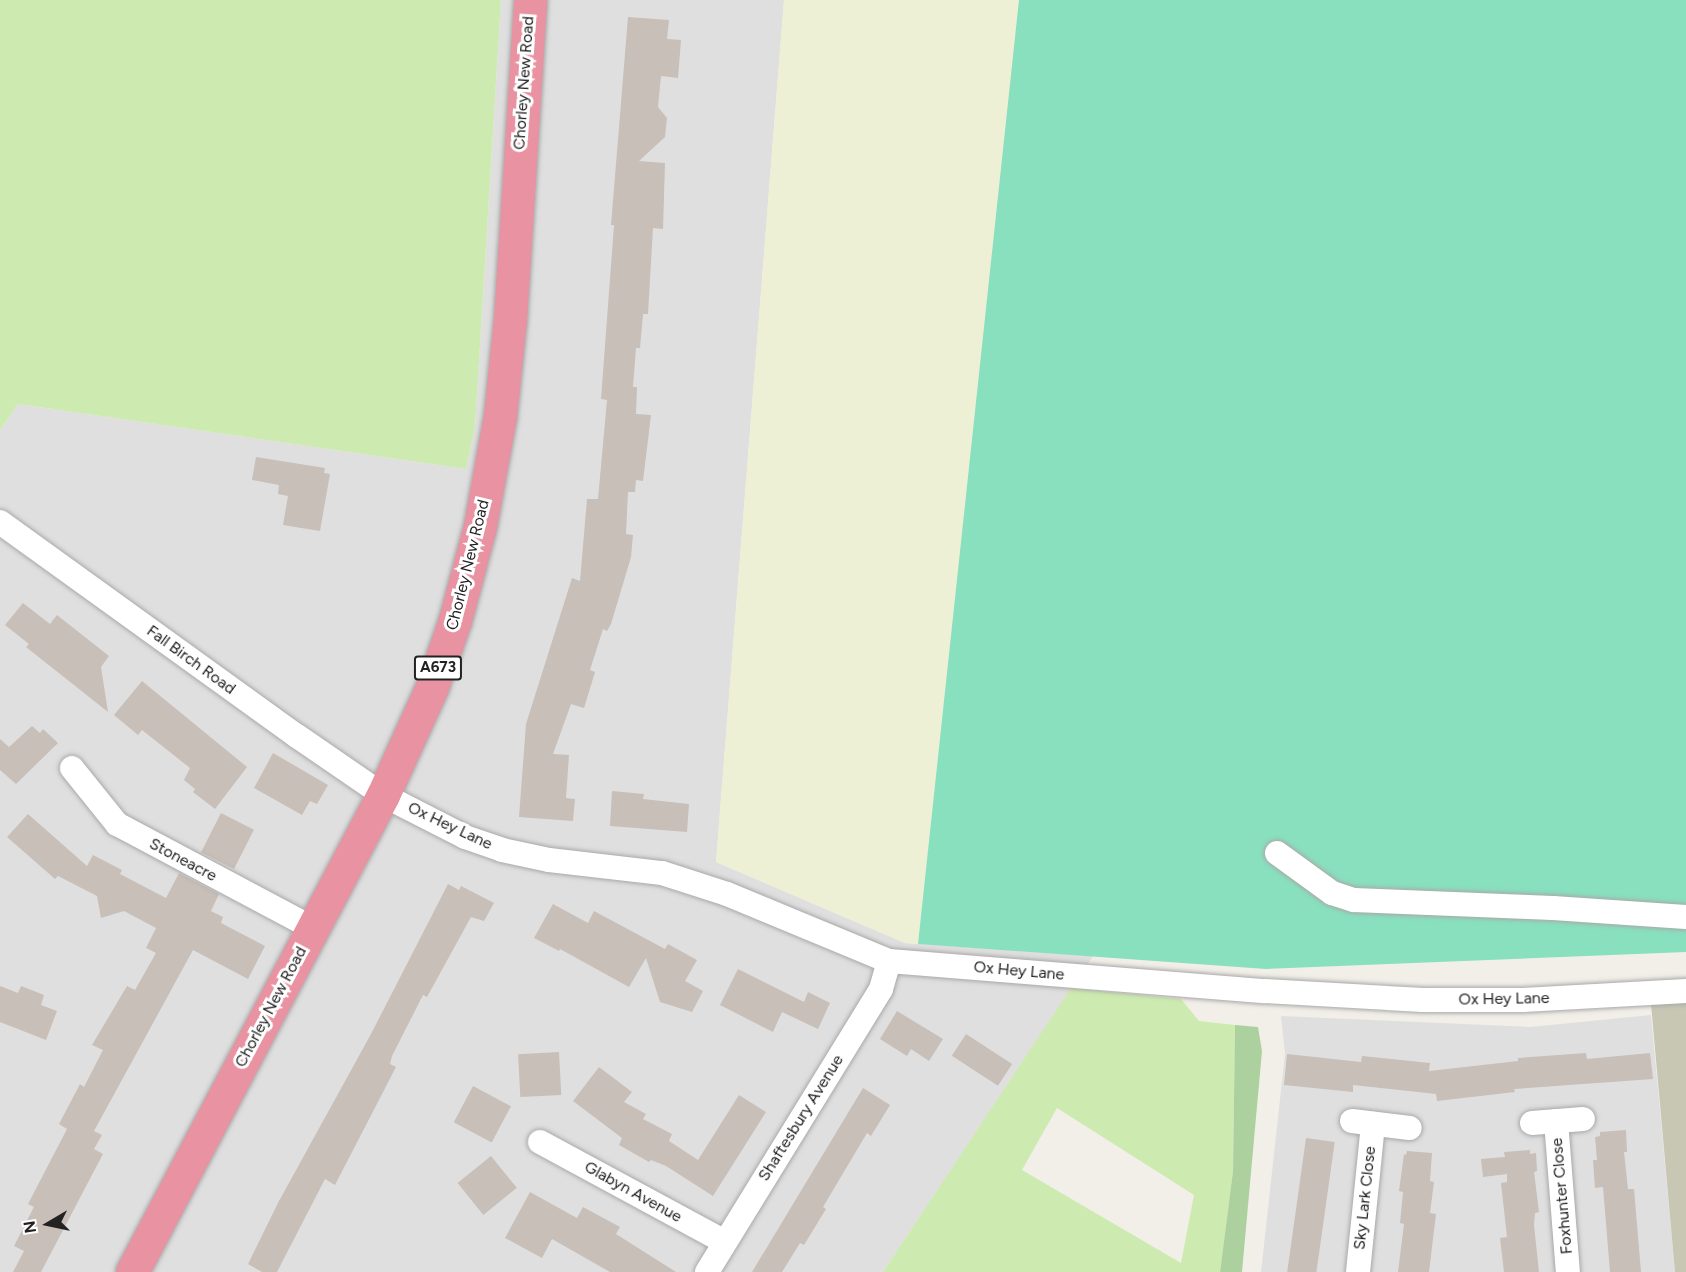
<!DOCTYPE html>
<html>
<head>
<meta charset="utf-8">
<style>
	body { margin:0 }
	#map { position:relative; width:1686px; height:1272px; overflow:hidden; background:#f2efe9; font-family:Figtree,sans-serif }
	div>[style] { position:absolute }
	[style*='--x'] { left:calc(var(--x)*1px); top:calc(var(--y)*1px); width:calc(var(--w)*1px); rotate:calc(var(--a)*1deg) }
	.residential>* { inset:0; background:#e0dfdf }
	.construction>* { inset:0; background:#c7c7b4 }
	.farmland>* { inset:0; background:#eef0d5 }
	.grass>* { inset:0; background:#cdebb0 }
	.forest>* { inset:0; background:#add19e }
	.pitch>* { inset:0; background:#88e0be }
	.building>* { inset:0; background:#c7bfb8; transform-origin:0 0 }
	.roads { filter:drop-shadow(0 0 2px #a9a9a9) drop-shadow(0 0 2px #a9a9a9) }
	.minor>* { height:24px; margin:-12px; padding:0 12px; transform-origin:12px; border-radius:12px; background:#fff }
	.highway>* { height:33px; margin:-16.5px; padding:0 16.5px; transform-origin:16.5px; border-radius:16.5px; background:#e892a2 }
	span { translate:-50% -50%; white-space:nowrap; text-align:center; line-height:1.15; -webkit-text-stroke:6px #fff; paint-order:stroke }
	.shield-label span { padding:2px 4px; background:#fff; border:2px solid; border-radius:4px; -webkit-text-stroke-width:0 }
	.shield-label { font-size:15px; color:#222; font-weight:700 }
	.street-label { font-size:16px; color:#222 }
	.north { position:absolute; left:18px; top:1194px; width:60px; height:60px; -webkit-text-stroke:4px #fff; paint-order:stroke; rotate:261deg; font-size:16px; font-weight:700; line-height:24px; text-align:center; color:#222 }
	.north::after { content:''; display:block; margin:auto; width:21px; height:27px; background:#222; clip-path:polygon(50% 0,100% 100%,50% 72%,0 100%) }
</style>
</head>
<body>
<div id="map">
	<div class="residential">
		<div style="clip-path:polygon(501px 0,784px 0,716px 862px,905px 943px,1093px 956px,883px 1272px,0 1272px,0 430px,18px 404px,466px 469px,475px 427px)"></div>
		<div style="clip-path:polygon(1651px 1015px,1675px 1272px,1261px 1272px,1285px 1054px,1281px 1016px,1530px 1027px)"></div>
	</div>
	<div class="construction">
		<div style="clip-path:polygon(1686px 1002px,1686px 1272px,1675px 1272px,1651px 1004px)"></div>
	</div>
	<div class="farmland">
		<div style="clip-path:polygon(784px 0,1019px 0,918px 944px,905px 943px,716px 862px)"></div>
	</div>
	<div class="grass">
		<div style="clip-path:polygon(0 0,501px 0,475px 427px,466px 469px,18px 404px,0 430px)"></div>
		<div style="clip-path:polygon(evenodd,1071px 988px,1181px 999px,1199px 1021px,1235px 1025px,1233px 1171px,1220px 1272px,883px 1272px,1071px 988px,1057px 1108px,1194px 1195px,1181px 1263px,1022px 1170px,1057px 1108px)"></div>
	</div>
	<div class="forest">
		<div style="clip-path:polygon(1235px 1025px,1258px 1027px,1262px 1051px,1242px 1272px,1220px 1272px,1233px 1171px)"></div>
	</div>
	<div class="pitch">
		<div style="clip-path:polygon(1019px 0,1686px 0,1686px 952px,1266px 969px,918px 944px)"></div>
	</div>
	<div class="building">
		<div style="clip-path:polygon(628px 17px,669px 20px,667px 39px,681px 40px,678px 78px,661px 76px,658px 107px,667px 118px,665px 137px,639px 161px,665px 163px,663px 229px,653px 228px,648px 314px,643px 314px,640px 348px,636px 348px,633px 387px,637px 387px,636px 414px,651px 415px,643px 481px,636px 480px,635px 492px,628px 492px,626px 534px,633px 535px,631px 557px,611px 624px,607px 631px,603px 629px,590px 670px,595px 672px,584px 708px,571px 704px,553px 754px,569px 755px,566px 798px,575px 799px,573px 821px,519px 817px,526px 724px,572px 578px,580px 581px,587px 499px,598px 499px,607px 400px,601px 399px,614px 225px,611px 225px)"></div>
		<div style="clip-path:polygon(256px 457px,325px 468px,324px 473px,330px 474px,320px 531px,283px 525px,288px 496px,278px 494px,279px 485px,252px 480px)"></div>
		<div style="clip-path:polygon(23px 603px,50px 624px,57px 615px,109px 656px,101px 667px,108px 712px,26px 647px,29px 644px,5px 625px)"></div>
		<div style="clip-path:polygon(142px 681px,247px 767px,215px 809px,193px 792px,195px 789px,184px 780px,190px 768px,142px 730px,138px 735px,114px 715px)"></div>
		<div style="clip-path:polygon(32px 726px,40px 733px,43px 729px,58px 743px,16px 784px,0 770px,0 739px,9px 747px)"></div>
		<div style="clip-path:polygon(273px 753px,328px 785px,317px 804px,310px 801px,302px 815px,254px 788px)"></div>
		<div style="clip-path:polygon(612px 791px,644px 794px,643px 799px,689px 804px,687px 832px,610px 826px)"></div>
		<div style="left:221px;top:813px;width:37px;height:44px;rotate:27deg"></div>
		<div style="clip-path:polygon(28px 814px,87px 866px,93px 855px,122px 870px,120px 874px,166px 898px,179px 873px,219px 894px,211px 911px,223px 917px,221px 923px,265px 946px,248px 979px,193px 950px,94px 1131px,102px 1135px,94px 1149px,103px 1154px,41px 1272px,13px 1272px,24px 1251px,14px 1246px,34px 1207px,28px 1204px,67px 1129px,59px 1124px,80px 1084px,84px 1087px,103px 1050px,92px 1045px,127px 986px,135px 990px,156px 953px,146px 948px,156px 928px,124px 911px,101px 918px,97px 896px,58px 876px,55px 879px,7px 837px)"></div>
		<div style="clip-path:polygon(448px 884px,459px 890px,461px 886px,494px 903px,484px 921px,471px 917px,427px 997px,423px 995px,392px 1056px,390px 1064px,396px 1067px,335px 1185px,325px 1179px,277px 1272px,262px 1272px,248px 1264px,279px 1201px,371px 1034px)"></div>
		<div style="clip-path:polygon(553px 904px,588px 923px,594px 911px,665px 949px,668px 944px,697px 960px,685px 981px,703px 991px,692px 1012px,660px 1002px,646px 958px,629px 987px,560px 949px,559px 951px,534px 938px)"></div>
		<div style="clip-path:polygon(738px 969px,804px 1002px,808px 992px,830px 1003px,818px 1029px,782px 1012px,773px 1032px,720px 1005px)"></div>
		<div style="clip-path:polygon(0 986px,18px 993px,21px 986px,44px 995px,41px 1005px,57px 1011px,46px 1040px,0 1022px)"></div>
		<div style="clip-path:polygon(897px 1011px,943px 1039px,929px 1061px,911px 1049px,907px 1056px,880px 1039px)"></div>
		<div style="left:966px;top:1034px;width:55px;height:26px;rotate:33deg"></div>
		<div style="left:559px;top:1052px;width:43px;height:41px;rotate:87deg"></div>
		<div style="clip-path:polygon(1586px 1053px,1587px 1059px,1650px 1053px,1653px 1079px,1514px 1089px,1515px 1092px,1437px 1101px,1436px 1094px,1353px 1085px,1353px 1092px,1284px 1085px,1287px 1054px,1361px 1062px,1362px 1056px,1430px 1063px,1429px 1071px,1518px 1061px,1518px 1058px)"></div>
		<div style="clip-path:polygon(599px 1067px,632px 1092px,624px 1102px,646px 1114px,643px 1119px,672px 1134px,669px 1141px,698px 1160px,739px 1095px,766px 1112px,713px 1196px,666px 1166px,651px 1160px,649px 1162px,619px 1145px,622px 1138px,573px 1101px)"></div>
		<div style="left:473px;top:1086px;width:43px;height:41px;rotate:28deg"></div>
		<div style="clip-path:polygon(863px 1088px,890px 1105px,871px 1136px,867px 1133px,823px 1207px,826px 1209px,804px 1245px,800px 1243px,782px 1272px,752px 1272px)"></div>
		<div style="clip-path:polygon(1626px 1130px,1627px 1152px,1624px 1152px,1628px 1189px,1634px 1189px,1641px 1272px,1610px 1272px,1603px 1187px,1595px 1188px,1593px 1160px,1597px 1160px,1595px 1137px,1600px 1136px,1600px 1132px)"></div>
		<div style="left:1306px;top:1138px;width:29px;height:135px;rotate:8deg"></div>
		<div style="clip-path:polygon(1530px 1150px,1530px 1154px,1536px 1153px,1537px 1171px,1534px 1172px,1539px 1212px,1535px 1213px,1534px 1225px,1539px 1272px,1504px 1272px,1500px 1238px,1507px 1237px,1501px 1183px,1507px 1182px,1507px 1174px,1483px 1177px,1481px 1159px,1505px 1157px,1504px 1152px)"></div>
		<div style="clip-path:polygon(1407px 1151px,1432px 1153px,1430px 1181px,1434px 1182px,1430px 1213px,1436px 1214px,1429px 1272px,1398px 1272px,1404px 1224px,1400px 1223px,1403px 1192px,1399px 1191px,1404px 1154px,1406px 1155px)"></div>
		<div style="left:491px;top:1156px;width:41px;height:43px;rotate:51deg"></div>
		<div style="clip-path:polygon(530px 1192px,577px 1218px,583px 1207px,620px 1227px,616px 1234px,676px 1272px,610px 1272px,552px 1239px,542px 1258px,505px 1238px)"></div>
	</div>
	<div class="roads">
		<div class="minor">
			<div style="--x:0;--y:522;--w:366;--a:35.8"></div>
			<div style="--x:297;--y:736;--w:104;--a:34.5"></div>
			<div style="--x:383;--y:795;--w:92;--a:27.1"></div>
			<div style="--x:465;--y:837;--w:39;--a:19"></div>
			<div style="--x:502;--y:850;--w:48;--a:12"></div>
			<div style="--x:549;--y:860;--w:114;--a:6.6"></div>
			<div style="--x:662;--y:873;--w:68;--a:17.9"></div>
			<div style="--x:727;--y:894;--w:175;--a:22.5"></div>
			<div style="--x:889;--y:961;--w:377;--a:4.6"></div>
			<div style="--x:1265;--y:991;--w:158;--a:3.3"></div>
			<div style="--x:1423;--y:1000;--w:100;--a:0"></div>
			<div style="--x:1523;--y:1000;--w:163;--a:-3.2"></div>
			<div style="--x:72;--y:768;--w:72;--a:51.2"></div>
			<div style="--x:117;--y:824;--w:222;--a:28"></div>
			<div style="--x:1277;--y:853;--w:68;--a:36"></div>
			<div style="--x:1332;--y:893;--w:23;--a:18"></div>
			<div style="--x:1354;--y:900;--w:199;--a:2.3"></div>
			<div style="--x:1553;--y:908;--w:133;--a:3.9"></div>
			<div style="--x:1352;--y:1121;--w:58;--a:6.9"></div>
			<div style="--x:1556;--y:1121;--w:151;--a:85.5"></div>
			<div style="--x:1532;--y:1123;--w:51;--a:-4.5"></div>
			<div style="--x:540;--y:1142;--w:210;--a:28.4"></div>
			<div style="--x:707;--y:1272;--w:332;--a:-58.4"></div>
			<div style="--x:881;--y:989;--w:29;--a:-74"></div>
			<div style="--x:1358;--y:1272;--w:149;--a:-84.2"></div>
		</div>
		<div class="highway">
			<div style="--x:132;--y:1272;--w:539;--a:-62.25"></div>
			<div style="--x:383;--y:795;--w:119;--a:-65.6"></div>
			<div style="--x:432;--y:687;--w:71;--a:-71.1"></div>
			<div style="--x:455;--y:620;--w:97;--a:-75.1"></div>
			<div style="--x:480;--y:526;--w:112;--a:-79.7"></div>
			<div style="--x:500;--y:416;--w:97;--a:-84.1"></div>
			<div style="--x:510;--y:320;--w:321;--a:-86.4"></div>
		</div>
	</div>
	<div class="shield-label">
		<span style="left:438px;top:668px">A673</span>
	</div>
	<div class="street-label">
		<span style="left:524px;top:83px;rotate:-86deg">Chorley New Road</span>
		<span style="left:468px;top:565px;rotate:-76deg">Chorley New Road</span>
		<span style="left:191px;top:660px;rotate:36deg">Fall Birch Road</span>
		<span style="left:450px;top:826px;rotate:25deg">Ox Hey Lane</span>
		<span style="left:183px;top:860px;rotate:28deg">Stoneacre</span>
		<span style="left:1019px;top:971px;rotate:5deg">Ox Hey Lane</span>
		<span style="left:1504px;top:999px;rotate:-1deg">Ox Hey Lane</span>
		<span style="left:271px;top:1007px;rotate:-62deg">Chorley New Road</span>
		<span style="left:801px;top:1118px;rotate:-58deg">Shaftesbury Avenue</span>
		<span style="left:633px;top:1192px;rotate:29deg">Glabyn Avenue</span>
		<span style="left:1562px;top:1196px;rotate:-95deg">Foxhunter Close</span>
		<span style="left:1365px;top:1198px;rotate:-84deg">Sky Lark Close</span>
	</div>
	<div class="north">N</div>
</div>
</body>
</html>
